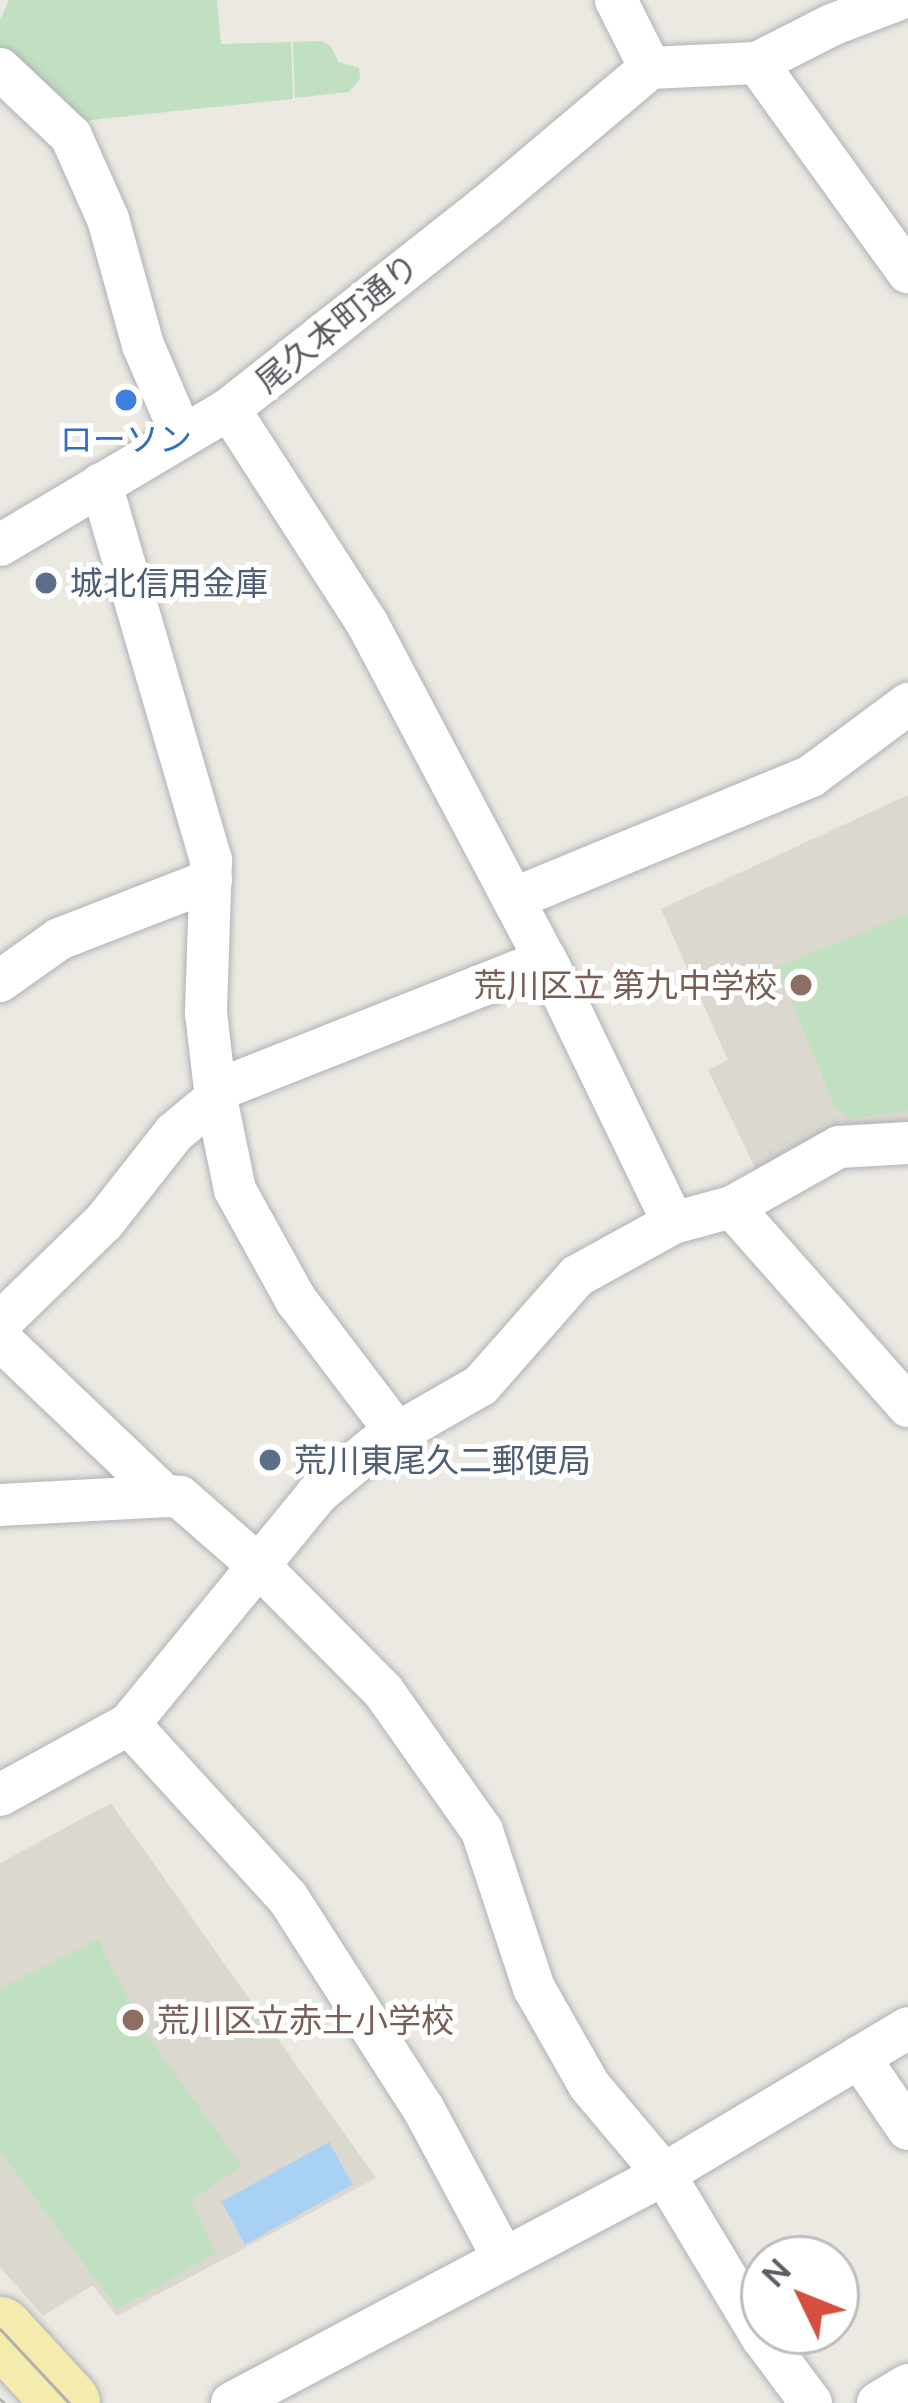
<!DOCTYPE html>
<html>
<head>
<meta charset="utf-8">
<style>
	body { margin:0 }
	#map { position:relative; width:908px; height:2403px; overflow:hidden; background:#ebe9e2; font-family:Manrope,"Noto Sans JP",sans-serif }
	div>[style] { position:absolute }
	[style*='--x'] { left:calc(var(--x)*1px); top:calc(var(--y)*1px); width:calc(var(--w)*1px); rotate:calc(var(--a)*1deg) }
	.education>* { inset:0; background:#dbd8d0 }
	.green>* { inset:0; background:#c1e0c1 }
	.water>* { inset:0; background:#a8d1f4; transform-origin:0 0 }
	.roads { filter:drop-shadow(0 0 3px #afb2b6) drop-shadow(0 0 3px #afb2b6) }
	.street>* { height:42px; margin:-21px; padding:0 21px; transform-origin:21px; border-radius:21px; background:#fff }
	.primary>* { height:66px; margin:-33px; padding:0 33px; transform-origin:33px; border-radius:33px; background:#f5ebad }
	.tram>* { height:3px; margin:-1.5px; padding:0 1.5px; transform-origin:1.5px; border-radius:1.5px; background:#b0b1b1 }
	.dots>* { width:33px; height:33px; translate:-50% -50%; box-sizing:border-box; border:6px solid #fff; border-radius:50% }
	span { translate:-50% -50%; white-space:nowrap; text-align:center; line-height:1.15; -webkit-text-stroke:10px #fff; paint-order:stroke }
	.street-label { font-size:33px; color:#5a5d61 }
	.shop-label { font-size:33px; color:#366cbe }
	.service-label { font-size:33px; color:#4e5e75 }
	.left { translate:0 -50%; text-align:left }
	.education-label { font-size:33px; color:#785e54 }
	.right { translate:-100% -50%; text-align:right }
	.north { position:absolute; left:740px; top:2235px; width:120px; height:120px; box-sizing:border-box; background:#fff; border:3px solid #bdbec0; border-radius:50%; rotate:313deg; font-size:33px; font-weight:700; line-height:48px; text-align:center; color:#5a5d61 }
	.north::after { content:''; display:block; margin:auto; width:42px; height:54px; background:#d44f3f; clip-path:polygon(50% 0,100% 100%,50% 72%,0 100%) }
</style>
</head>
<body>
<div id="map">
	<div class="education">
		<div style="clip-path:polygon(908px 795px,908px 1128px,760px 1178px,708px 1070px,728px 1060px,661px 909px)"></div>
		<div style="clip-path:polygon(111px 1803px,376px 2178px,117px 2316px,93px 2285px,43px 2316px,0 2267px,0 1863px)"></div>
	</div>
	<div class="green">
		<div style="clip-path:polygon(9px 0,217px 0,221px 44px,291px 42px,293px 99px,80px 121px,0 48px,0 20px)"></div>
		<div style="clip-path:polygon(321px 41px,330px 45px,339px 62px,359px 68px,360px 79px,349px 92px,295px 98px,293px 42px)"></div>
		<div style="clip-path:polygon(908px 914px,908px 1110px,851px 1119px,835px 1107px,777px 967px)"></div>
		<div style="clip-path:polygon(98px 1940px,146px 2034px,242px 2166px,191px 2200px,216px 2253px,118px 2309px,0 2151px,0 1988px)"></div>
	</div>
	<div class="water">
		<div style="left:329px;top:2142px;width:49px;height:123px;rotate:61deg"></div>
	</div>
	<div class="roads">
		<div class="street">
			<div style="--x:616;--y:0;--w:76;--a:63.4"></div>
			<div style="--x:757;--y:63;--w:258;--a:54.2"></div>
			<div style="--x:0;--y:69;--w:98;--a:43.3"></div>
			<div style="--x:71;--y:136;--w:91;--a:66"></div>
			<div style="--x:108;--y:219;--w:131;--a:74.5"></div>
			<div style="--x:143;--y:345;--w:99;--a:66.8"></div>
			<div style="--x:229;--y:409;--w:255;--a:57.2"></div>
			<div style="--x:367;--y:623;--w:391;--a:62.1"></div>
			<div style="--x:550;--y:968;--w:283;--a:64.2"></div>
			<div style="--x:101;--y:484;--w:392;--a:73.7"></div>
			<div style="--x:211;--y:860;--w:153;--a:91.9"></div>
			<div style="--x:206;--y:1013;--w:86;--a:83.3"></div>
			<div style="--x:216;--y:1098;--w:94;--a:78.3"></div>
			<div style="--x:235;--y:1190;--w:126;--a:61"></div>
			<div style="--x:296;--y:1300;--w:167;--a:52.8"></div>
			<div style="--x:0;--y:545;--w:266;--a:-30.7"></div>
			<div style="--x:229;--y:409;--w:326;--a:-38.3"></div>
			<div style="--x:485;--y:207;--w:216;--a:-40.1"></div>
			<div style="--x:650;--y:68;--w:107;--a:-2.7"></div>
			<div style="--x:757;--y:63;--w:86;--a:-26.9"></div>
			<div style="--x:834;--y:24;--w:67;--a:-20.9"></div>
			<div style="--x:513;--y:899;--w:322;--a:-22.4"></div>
			<div style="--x:811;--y:776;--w:121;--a:-36.6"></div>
			<div style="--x:0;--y:981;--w:72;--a:-35.4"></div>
			<div style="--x:59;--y:939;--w:163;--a:-21.2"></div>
			<div style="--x:215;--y:1091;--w:356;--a:-21.6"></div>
			<div style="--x:732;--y:1207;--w:266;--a:48.5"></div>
			<div style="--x:0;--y:1323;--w:145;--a:-44.2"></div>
			<div style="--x:104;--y:1222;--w:113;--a:-51.8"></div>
			<div style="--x:174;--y:1133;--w:55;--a:-39.8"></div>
			<div style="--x:0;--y:1339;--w:228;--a:43.6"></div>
			<div style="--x:165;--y:1496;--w:15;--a:4"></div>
			<div style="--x:180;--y:1497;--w:106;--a:41.2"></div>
			<div style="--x:260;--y:1567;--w:176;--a:45.2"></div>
			<div style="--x:384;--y:1692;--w:170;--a:54.8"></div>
			<div style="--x:482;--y:1831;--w:165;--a:71.7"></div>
			<div style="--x:534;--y:1988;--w:112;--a:60.4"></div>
			<div style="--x:589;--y:2085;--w:116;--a:49.9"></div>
			<div style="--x:664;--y:2174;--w:190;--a:59"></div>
			<div style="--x:762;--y:2337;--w:82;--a:53.4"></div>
			<div style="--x:0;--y:1505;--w:165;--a:-3.1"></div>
			<div style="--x:129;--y:1724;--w:236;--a:47.6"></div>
			<div style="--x:288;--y:1898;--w:250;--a:57.3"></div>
			<div style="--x:423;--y:2108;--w:171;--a:61.8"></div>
			<div style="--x:0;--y:1795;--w:147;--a:-28.8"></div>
			<div style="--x:129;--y:1724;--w:297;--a:-50.7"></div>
			<div style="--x:317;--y:1494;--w:75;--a:-39.6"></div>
			<div style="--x:375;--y:1446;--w:122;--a:-29.9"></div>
			<div style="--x:481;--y:1385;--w:145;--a:-48.6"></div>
			<div style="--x:577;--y:1276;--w:110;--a:-28.9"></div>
			<div style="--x:673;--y:1223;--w:61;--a:-15.2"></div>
			<div style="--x:732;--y:1207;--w:123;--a:-29.3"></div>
			<div style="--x:839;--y:1147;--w:69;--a:-3.3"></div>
			<div style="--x:859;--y:2057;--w:87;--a:55.8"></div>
			<div style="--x:232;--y:2403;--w:489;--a:-27.9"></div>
			<div style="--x:664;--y:2174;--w:284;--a:-30.9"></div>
			<div style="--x:878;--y:2403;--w:35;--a:-31"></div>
		</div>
		<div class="primary">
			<div style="--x:0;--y:2330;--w:99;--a:47.5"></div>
		</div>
	</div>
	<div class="tram">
		<div style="--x:0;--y:2329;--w:101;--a:47"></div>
		<div style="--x:0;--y:2399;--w:6;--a:45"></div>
	</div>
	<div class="dots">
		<div style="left:126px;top:400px;background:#3f7fe0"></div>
		<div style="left:46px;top:583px;background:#5c6f8a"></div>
		<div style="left:801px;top:985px;background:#8d6e63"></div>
		<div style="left:270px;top:1460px;background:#5c6f8a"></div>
		<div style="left:133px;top:2020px;background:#8d6e63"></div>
	</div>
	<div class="street-label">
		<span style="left:337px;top:323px;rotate:-39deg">尾久本町通り</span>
	</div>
	<div class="shop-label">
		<span style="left:126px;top:439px">ローソン</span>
	</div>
	<div class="service-label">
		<span class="left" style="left:70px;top:583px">城北信用金庫</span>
		<span class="left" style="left:294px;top:1460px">荒川東尾久二郵便局</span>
	</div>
	<div class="education-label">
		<span class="right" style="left:777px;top:985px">荒川区立 第九中学校</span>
		<span class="left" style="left:157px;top:2020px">荒川区立赤土小学校</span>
	</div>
	<div class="north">N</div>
</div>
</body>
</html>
